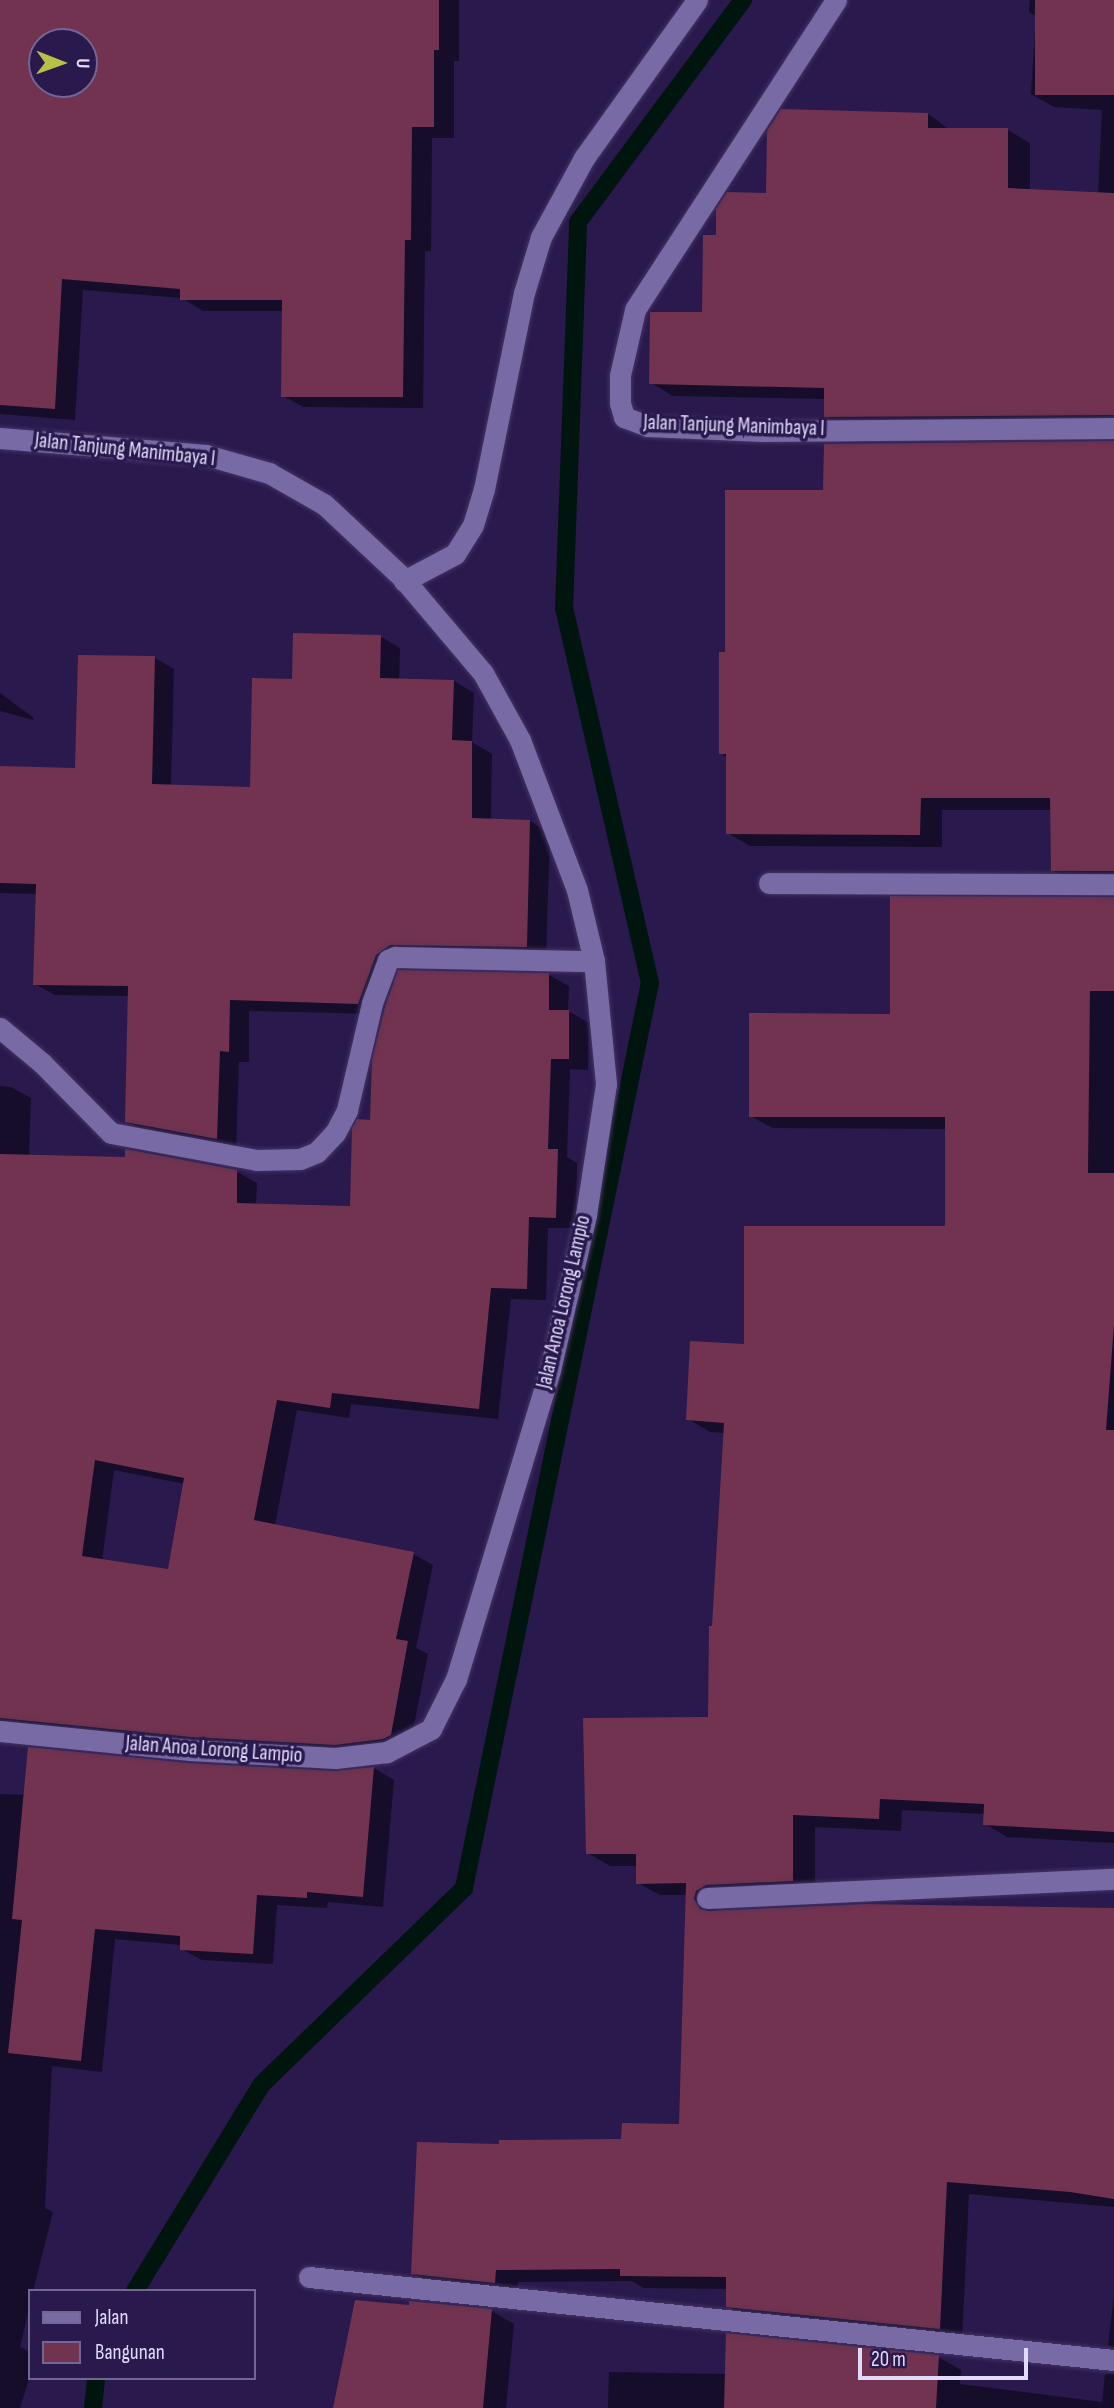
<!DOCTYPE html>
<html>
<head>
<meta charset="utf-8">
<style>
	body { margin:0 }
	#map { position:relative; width:1114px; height:2408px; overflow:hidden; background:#29194d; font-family:"Sofia Sans Condensed",sans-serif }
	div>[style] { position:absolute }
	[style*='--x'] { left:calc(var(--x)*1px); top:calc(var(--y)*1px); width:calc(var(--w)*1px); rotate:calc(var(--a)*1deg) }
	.shadow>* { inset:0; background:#0007 }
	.stream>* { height:18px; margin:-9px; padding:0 9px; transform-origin:9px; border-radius:9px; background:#00150e }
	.building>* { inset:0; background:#713350; transform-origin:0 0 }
	.roads { filter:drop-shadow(0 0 2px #443461) drop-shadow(0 0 2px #443461) }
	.minor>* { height:21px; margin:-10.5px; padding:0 10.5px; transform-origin:10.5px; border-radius:10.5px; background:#776aa5 }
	span { translate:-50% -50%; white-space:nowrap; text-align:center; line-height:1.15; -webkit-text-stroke:7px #29194d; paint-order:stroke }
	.street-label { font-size:21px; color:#e0dafb }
	.legend { position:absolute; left:28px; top:2289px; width:228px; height:91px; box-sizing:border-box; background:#29194d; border:2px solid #726693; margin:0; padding:9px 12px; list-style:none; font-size:21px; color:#e0dafb }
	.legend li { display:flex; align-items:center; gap:14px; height:35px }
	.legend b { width:35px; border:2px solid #726693 }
	.north { position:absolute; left:28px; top:28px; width:70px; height:70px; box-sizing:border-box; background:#29194d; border:2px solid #726693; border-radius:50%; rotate:91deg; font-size:19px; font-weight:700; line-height:28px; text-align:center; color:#e0dafb }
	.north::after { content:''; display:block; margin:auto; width:24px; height:32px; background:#b8c147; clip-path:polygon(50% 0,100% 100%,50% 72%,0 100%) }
	.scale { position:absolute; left:858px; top:2348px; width:170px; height:32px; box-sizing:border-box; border:4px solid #e0dafb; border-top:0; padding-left:9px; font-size:21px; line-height:24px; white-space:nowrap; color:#e0dafb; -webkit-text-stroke:5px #29194d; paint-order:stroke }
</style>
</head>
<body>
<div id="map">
	<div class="shadow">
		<div style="clip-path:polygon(evenodd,0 0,459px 0,459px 61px,454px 61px,454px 138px,432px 138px,431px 251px,425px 251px,423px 408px,304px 407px,283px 396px,284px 311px,203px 311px,182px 298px,83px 290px,75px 420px,0 414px,0 0,42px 42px,84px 42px,84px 84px,42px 84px,42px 42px)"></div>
		<div style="clip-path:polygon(1030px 0,1114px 0,1114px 413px,1105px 412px,1114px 417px,1114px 427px,848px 429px,825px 416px,826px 399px,673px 396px,651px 383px,704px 314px,718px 237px,767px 194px,928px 114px,950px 130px,1008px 130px,1030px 143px,1030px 191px,1098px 194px,1102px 110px,1054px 107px,1031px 94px,1036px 16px,1029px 12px)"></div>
		<div style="clip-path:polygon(1114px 443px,1114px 883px,1075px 883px,1052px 870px,1052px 810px,942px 810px,942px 847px,750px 846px,728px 833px,728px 758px,721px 753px,727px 654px,825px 492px)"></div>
		<div style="clip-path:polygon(380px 636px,400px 648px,399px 680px,454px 681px,474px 693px,472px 742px,492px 754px,491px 821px,530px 821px,550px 833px,546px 957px,395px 966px,378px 1014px,249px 1011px,249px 1062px,239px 1062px,236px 1149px,147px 1133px,127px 1121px,129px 996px,55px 995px,35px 984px,38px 894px,0 893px,0 768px,76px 770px,155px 658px,174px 669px,171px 787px,252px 789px,294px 681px)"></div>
		<div style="clip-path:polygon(0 693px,34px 718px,33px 720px,0 711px)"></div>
		<div style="clip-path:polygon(1114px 899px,1114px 1843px,1007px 1837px,985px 1824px,985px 1814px,902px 1810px,901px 1831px,815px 1827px,815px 1893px,717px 1905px,717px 1912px,1114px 1910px,1114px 2207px,969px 2194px,962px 2341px,750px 2319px,728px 2306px,728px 2289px,644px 2288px,632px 2281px,518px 2282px,517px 2295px,435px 2286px,412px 2273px,501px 2146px,623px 2141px,681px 2126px,687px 1895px,660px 1895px,638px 1883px,638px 1866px,610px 1866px,588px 1853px,710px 1719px,725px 1433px,710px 1432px,688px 1419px,746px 1346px,946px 1228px,946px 1129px,773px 1128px,750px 1116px,892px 1016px)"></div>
		<div style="clip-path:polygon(evenodd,549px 975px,569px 986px,568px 1011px,589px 1023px,588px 1070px,570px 1069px,567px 1157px,577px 1163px,576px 1228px,548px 1228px,546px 1300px,511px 1299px,498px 1419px,351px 1404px,349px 1418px,297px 1410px,275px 1525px,413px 1554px,433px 1565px,416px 1648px,428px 1654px,410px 1746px,356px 1755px,0 1735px,0 1086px,11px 1087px,31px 1098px,29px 1156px,237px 1172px,257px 1183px,256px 1205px,352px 1208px,372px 1122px,549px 975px,114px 1470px,185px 1484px,169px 1571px,102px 1561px,114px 1470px)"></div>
		<div style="clip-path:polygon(118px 1758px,334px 1773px,374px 1768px,394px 1780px,383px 1907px,328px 1902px,327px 1908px,277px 1905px,273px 1964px,202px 1960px,181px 1949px,182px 1945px,115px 1939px,102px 2072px,52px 2066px,45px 2208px,53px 2212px,33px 2291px,30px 2291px,30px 2305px,20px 2347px,30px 2352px,30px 2376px,20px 2408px,0 2408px,0 1794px,114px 1798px)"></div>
		<div style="clip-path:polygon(1114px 2295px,1114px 2348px,1108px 2345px)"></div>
		<div style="clip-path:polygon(492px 2311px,514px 2324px,506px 2408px,335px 2408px)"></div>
		<div style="clip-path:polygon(938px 2357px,961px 2370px,960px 2384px,1102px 2402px,1105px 2374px,1114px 2374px,1114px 2408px,608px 2408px,609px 2372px,727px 2374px)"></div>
	</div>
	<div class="stream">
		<div style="--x:135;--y:2291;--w:241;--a:-58.5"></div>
		<div style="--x:261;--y:2085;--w:283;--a:-44.1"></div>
		<div style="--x:464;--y:1888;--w:924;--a:-78.39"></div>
		<div style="--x:650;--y:983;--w:384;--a:-102.9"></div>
		<div style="--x:564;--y:609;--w:387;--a:-87.9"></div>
		<div style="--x:578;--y:222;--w:277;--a:-53.4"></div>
		<div style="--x:93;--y:2408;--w:30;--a:-84"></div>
	</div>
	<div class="building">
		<div style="clip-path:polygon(evenodd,0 0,439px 0,439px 50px,434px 50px,434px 127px,412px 127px,411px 240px,405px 240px,403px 397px,281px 397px,282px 300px,180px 300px,180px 289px,62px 279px,55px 409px,0 405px,0 0,42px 42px,84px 42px,84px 84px,42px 84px,42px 42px)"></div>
		<div style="left:1035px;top:0;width:79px;height:95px"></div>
		<div style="clip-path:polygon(781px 109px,928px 113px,928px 128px,1008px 128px,1008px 188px,1114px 193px,1114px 415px,824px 417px,824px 388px,649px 384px,650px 312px,702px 312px,703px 235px,716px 235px,716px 209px,727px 192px,766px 193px,767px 131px)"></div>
		<div style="clip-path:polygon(1114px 441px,1114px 871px,1051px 871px,1050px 798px,921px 798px,920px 835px,726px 834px,726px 754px,719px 754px,719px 652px,725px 652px,725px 490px,823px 490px,824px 444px)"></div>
		<div style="clip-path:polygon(293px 633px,381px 635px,380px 678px,454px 680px,452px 740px,472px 741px,472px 818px,530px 820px,527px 947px,390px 945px,376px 955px,358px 1004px,230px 1000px,229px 1052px,220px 1051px,217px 1139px,125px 1122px,128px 986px,33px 985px,36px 884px,0 883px,0 766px,75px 768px,78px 655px,155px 656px,152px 784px,250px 787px,252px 678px,292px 679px)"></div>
		<div style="clip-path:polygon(890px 896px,1114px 897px,1114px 991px,1090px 991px,1088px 1173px,1114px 1173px,1114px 1325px,1106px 1430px,1114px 1430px,1114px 1832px,983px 1825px,984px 1804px,880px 1799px,879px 1819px,793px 1815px,793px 1881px,706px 1885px,696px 1891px,694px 1899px,700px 1909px,708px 1911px,866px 1904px,1114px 1908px,1114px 2199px,1070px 2192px,947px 2182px,940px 2329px,726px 2307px,726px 2277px,620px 2276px,620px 2269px,496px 2270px,495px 2283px,411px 2274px,417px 2142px,499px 2144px,499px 2140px,621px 2139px,622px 2123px,679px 2124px,686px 1883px,636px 1884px,636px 1854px,586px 1854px,583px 1718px,708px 1717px,709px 1626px,712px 1626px,724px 1423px,686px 1420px,690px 1341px,744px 1344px,744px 1226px,945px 1226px,945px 1117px,749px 1117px,749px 1013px,890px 1014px)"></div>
		<div style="clip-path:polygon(evenodd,398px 970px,549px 973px,549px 1010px,569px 1010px,569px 1059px,551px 1059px,548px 1149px,558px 1149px,556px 1218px,529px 1217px,527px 1289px,491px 1288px,479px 1409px,332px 1393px,330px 1408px,277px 1400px,254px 1520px,414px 1552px,396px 1639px,408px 1641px,391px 1735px,383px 1739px,335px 1745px,191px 1737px,0 1718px,0 1154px,125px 1157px,125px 1149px,237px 1170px,237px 1203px,350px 1206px,352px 1128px,357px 1119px,370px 1120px,372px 1060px,385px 1007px,398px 970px,95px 1460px,184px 1478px,168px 1569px,82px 1556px,95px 1460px)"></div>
		<div style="clip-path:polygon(28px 1747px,189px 1763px,334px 1771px,374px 1767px,363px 1897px,307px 1892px,307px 1898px,257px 1895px,253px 1954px,180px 1950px,180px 1936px,95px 1929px,81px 2061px,8px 2053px,22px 1920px,12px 1919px)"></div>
		<div style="clip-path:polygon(355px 2300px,409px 2305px,409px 2301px,492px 2309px,483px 2408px,333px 2408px)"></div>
		<div style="clip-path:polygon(726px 2333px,939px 2355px,936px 2408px,724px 2408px)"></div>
	</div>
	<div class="roads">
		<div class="minor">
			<div style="--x:836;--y:0;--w:369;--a:123"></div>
			<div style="--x:635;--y:310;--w:67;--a:103"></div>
			<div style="--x:620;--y:375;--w:28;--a:90"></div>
			<div style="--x:620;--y:403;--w:15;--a:74"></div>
			<div style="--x:624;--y:417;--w:25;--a:21"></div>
			<div style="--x:647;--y:426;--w:116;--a:2.5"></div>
			<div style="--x:763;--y:431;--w:351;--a:-0.5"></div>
			<div style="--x:0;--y:438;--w:207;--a:4.7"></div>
			<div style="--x:206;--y:455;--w:66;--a:15.9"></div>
			<div style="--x:269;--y:473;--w:64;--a:29.7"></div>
			<div style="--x:325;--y:505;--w:104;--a:43.1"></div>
			<div style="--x:401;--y:576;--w:127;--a:49.8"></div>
			<div style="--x:483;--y:673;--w:77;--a:61.1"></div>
			<div style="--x:520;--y:740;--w:160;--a:69.2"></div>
			<div style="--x:577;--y:890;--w:73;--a:76.5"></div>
			<div style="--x:594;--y:961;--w:124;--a:84.4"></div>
			<div style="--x:606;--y:1084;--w:133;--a:98.7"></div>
			<div style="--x:586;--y:1215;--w:159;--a:103.1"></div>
			<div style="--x:550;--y:1370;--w:323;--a:106.9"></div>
			<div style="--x:456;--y:1679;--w:56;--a:116.6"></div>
			<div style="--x:431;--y:1729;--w:50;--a:152.4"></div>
			<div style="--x:387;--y:1752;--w:52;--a:173.4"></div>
			<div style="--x:335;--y:1758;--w:145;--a:-176.8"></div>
			<div style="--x:190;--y:1750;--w:191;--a:-174.3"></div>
			<div style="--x:404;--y:581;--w:58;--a:-27.9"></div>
			<div style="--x:455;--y:554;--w:34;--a:-58"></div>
			<div style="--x:473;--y:525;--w:38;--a:-73"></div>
			<div style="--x:484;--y:489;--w:200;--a:-78.5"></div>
			<div style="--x:524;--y:293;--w:59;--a:-73.1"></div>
			<div style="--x:541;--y:237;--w:90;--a:-61.4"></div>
			<div style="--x:584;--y:158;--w:194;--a:-54.4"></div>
			<div style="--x:769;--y:883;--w:345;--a:0.2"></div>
			<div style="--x:0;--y:1028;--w:55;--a:39.8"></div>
			<div style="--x:42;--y:1063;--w:98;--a:45.4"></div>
			<div style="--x:111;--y:1133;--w:147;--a:10.5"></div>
			<div style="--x:256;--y:1160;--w:44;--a:-1.3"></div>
			<div style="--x:300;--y:1159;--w:18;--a:-22"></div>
			<div style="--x:317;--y:1152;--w:26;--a:-47"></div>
			<div style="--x:335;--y:1133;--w:26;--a:-62"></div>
			<div style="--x:347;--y:1110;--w:110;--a:-76.8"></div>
			<div style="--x:372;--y:1003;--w:46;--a:-69.6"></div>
			<div style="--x:388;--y:960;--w:8;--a:-23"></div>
			<div style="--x:395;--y:957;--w:199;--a:1.2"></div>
			<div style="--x:707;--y:1898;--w:407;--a:-2.7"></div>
			<div style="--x:309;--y:2277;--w:809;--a:5.89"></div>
		</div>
	</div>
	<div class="street-label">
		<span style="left:734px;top:426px;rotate:2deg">Jalan Tanjung Manimbaya I</span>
		<span style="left:125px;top:450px;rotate:6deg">Jalan Tanjung Manimbaya I</span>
		<span style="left:564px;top:1302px;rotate:-77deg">Jalan Anoa Lorong Lampio</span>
		<span style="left:214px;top:1750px;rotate:4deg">Jalan Anoa Lorong Lampio</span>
	</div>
	<ul class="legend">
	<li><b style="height:9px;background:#776aa5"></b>Jalan</li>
	<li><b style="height:19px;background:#713350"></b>Bangunan</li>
	</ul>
	<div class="north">U</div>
	<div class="scale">20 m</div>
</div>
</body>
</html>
